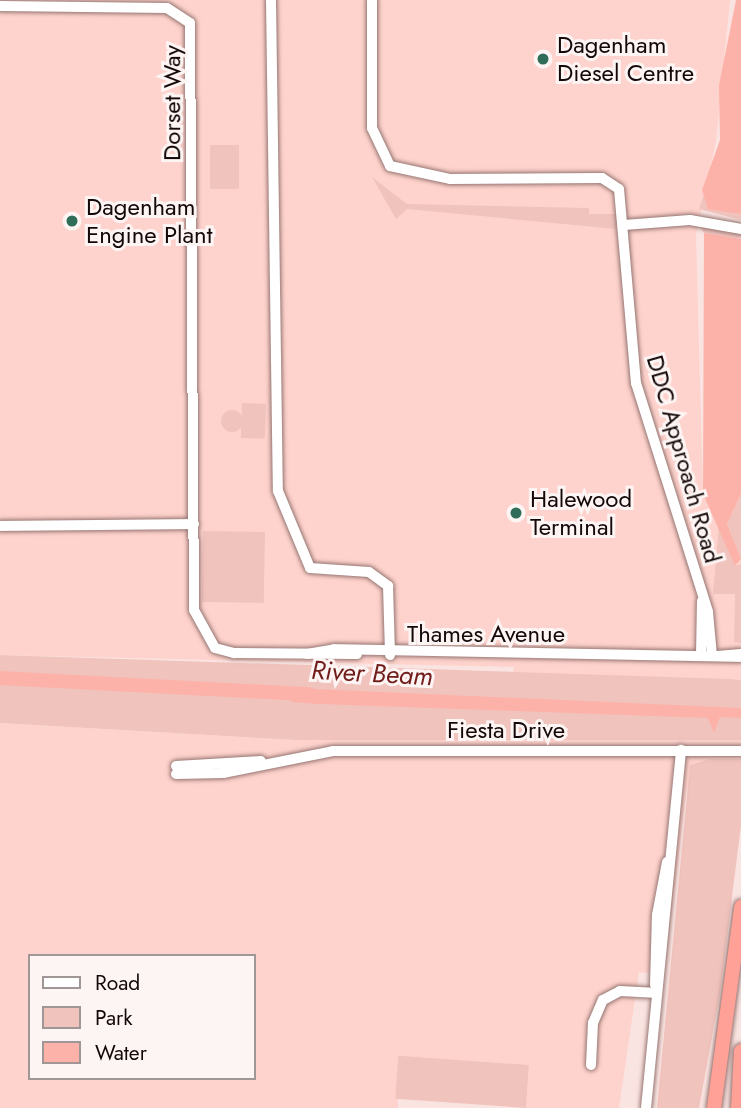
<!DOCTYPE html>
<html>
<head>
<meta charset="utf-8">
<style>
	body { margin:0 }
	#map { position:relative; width:741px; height:1108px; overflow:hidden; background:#fae4e1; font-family:Jost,sans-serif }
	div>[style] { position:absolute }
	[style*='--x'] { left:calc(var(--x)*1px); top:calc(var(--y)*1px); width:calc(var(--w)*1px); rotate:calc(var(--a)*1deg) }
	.built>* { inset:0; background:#ffd3cd }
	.green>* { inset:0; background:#f1c3bd; transform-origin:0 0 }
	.round { border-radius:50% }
	.water>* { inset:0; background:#fcb2a9 }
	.river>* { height:14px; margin:-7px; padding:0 7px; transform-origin:7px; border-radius:7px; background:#fcb2a9 }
	.roads { filter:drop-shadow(0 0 2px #967672) drop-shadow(0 0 2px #967672) }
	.minor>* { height:10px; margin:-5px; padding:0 5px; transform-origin:5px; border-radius:5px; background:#fff }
	.highway>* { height:14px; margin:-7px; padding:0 7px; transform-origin:7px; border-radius:7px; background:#ffa196 }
	.dots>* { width:19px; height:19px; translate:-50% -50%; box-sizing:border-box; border:4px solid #fdf5f4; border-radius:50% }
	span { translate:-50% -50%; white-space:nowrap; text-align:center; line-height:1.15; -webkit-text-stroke:6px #fdf5f4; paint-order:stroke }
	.poi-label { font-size:24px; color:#130807 }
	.left { translate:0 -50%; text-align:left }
	.street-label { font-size:24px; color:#130807 }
	.water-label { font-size:26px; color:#711d1a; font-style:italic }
	.legend { position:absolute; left:28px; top:954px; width:228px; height:126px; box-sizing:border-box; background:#fdf5f4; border:2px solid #9f9695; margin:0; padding:9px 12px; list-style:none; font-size:21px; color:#130807 }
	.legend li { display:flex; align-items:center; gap:14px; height:35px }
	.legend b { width:35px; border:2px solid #9f9695 }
</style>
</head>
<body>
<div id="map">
	<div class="built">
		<div style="clip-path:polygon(0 0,730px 0,716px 142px,696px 234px,703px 494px,741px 527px,741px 680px,512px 676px,514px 667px,0 655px)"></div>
		<div style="clip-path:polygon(evenodd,0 723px,295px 740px,741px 740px,741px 788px,687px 789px,664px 975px,639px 972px,619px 1108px,526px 1108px,529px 1065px,398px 1066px,398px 1108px,0 1108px,0 723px,30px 956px,254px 956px,254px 1078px,30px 1078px,30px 956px)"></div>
	</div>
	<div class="green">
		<div style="left:210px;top:145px;width:29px;height:44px"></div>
		<div style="clip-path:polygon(372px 177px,407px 204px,589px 208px,589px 214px,617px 214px,616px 229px,407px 209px,396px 219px)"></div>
		<div style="clip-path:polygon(705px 191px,741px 214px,741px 220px,699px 209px)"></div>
		<div style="clip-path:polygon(697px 221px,741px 233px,741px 239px,704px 233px)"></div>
		<div style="left:242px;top:403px;width:24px;height:35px;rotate:2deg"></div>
		<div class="round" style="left:221px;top:410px;width:22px;height:22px"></div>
		<div style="clip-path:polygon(741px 494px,741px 559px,727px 524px)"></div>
		<div style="clip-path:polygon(719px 525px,735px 566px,741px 564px,741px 643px,734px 642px,735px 594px,713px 594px)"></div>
		<div style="left:265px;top:532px;width:71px;height:62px;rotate:91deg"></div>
		<div style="clip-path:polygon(0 655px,730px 679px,741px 680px,741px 740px,295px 740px,0 723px)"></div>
		<div style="clip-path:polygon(710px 759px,741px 759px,741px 825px,720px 993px,699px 1108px,657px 1108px,690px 765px)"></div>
		<div style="left:529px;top:1065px;width:43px;height:131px;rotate:94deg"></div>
	</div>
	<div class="water">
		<div style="clip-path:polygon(736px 0,741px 0,741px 214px,708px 209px,702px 190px,720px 140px,719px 85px)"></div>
		<div style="clip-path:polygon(704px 233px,741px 239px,741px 494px,727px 524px,741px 559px,735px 566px,703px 494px)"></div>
		<div style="clip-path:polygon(292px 688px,741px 708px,741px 718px,720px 717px,714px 733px,708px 718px,319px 704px,291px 702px)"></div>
	</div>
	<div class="river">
		<div style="--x:0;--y:678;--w:310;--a:3"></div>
	</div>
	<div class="roads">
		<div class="minor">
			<div style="--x:271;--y:0;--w:491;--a:89.2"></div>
			<div style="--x:278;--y:491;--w:83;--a:67.4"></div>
			<div style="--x:310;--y:568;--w:59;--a:3.9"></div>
			<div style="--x:369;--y:572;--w:24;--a:36"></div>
			<div style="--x:388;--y:586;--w:69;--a:88.3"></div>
			<div style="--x:372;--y:0;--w:128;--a:90"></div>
			<div style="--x:372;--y:128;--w:42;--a:64.7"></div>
			<div style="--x:390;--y:166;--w:61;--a:12.2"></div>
			<div style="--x:450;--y:179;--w:152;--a:-0.4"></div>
			<div style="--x:602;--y:178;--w:20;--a:33"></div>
			<div style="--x:619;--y:189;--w:195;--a:85"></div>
			<div style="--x:636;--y:383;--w:240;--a:72.5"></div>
			<div style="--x:708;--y:612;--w:44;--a:84.8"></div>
			<div style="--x:0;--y:6;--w:167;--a:0.7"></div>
			<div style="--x:167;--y:8;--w:27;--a:33"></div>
			<div style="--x:190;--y:23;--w:587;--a:89.61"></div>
			<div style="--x:194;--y:610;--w:43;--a:61.1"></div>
			<div style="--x:215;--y:648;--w:20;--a:15"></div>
			<div style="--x:234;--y:653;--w:123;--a:0.5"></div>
			<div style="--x:624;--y:225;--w:66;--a:-4.3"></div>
			<div style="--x:690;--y:220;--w:52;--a:10"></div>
			<div style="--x:0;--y:526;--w:194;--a:-0.6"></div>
			<div style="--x:307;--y:654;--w:27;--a:-10"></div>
			<div style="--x:334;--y:649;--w:407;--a:1.1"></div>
			<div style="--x:701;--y:656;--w:55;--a:-89"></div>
			<div style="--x:717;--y:656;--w:24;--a:-5"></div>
			<div style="--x:176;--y:766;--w:85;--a:-3.4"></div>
			<div style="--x:176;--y:774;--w:47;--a:-1.2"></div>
			<div style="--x:223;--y:773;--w:112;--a:-11.3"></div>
			<div style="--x:333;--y:751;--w:408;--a:0"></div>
			<div style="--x:655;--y:985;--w:70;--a:-88.4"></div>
			<div style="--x:657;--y:915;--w:54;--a:-79.3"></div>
			<div style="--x:591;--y:1065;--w:42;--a:-87.3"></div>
			<div style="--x:593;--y:1023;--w:25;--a:-67"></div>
			<div style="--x:603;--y:1000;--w:19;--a:-28"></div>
			<div style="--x:620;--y:991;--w:33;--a:3"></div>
			<div style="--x:646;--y:1108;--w:360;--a:-84.4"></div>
		</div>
		<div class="highway">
			<div style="--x:714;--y:1108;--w:203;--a:-82.3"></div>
			<div style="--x:738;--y:1108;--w:57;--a:-87"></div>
		</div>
	</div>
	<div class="dots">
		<div style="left:543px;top:59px;background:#306d58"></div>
		<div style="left:72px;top:221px;background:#306d58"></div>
		<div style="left:516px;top:513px;background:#306d58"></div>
	</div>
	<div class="poi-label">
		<span class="left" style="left:557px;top:59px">Dagenham<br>Diesel Centre</span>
		<span class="left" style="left:86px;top:221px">Dagenham<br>Engine Plant</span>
		<span class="left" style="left:530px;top:513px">Halewood<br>Terminal</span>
	</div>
	<div class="street-label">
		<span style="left:172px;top:103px;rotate:-90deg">Dorset Way</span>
		<span style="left:684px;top:459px;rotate:74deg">DDC Approach Road</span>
		<span style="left:486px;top:634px">Thames Avenue</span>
		<span style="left:506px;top:730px">Fiesta Drive</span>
	</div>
	<div class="water-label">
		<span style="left:372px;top:674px;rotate:3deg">River Beam</span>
	</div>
	<ul class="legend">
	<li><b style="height:9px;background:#fff"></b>Road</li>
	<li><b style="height:19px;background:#f1c3bd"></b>Park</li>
	<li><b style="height:19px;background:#fcb2a9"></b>Water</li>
	</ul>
</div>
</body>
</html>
